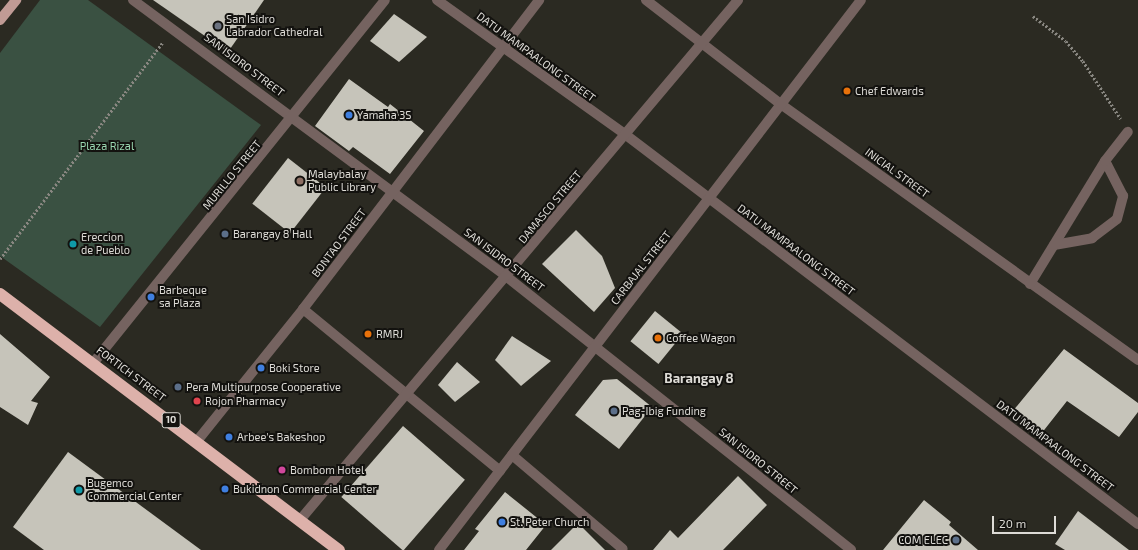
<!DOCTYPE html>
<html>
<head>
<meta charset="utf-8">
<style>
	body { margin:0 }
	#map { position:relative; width:1138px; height:550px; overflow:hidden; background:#2b2a22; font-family:"Exo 2",sans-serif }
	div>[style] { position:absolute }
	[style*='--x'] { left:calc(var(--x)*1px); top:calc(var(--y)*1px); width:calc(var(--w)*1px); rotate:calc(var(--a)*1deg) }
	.green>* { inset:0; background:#3a5142 }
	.building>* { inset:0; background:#c6c4ba; transform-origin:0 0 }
	.path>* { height:2.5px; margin-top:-1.25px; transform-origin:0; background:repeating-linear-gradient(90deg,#898781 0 2px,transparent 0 4px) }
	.minor>* { height:10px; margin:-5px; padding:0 5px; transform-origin:5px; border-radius:5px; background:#756360 }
	.major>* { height:10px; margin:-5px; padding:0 5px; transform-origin:5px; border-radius:5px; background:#c09b95 }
	.highway>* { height:12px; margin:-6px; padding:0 6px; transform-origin:6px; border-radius:6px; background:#ddb1aa }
	.dots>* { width:11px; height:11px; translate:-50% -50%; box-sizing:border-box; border:2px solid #13120f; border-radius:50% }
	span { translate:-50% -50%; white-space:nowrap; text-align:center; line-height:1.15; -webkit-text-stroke:4px #13120f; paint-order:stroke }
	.shield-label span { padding:1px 3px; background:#13120f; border:1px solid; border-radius:3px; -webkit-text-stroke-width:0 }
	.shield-label { font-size:10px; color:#dedcd7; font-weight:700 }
	.poi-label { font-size:11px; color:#dedcd7 }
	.left { translate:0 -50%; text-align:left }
	.right { translate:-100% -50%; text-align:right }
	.street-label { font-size:11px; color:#dedcd7 }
	.park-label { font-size:11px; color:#99d6b0 }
	.quarter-label { font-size:13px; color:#dedcd7; font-weight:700 }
	.scale { position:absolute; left:992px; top:516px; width:64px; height:18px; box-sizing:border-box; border:2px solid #dedcd7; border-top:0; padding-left:5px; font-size:12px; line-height:14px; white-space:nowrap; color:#dedcd7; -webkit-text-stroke:3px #13120f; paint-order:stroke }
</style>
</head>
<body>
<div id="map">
	<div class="green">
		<div style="clip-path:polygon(40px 0,88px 0,261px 125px,100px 327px,0 256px,0 53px)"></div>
	</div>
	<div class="building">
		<div style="clip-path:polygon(153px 0,264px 0,228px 52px)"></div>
		<div style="clip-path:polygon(394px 14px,427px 37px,399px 62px,370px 41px)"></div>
		<div style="clip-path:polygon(349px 79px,388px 107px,390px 104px,424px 131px,390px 174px,353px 147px,349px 151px,315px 126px)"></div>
		<div style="left:288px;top:158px;width:48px;height:58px;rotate:38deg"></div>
		<div style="clip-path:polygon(576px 230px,602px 256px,615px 288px,594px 312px,542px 264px)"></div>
		<div style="left:655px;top:311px;width:36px;height:39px;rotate:39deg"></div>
		<div style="clip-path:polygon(0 334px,50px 377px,31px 401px,38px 403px,28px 425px,0 407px)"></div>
		<div style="clip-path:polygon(512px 336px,551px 361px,521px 386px,495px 360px)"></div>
		<div style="clip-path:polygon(1064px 349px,1138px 403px,1138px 412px,1119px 437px,1067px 401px,1041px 434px,1012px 412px)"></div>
		<div style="clip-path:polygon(457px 362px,480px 382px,455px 402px,438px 385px)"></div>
		<div style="clip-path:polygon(617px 379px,652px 407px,619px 449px,575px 415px,603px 380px)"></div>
		<div style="left:403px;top:426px;width:82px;height:94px;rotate:41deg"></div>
		<div style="clip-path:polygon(68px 452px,201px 550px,44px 550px,13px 527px)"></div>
		<div style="clip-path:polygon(738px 476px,767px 505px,723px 550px,653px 550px,670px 530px,678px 538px)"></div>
		<div style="clip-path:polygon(505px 492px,546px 525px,526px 550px,464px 550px,479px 531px,475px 529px)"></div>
		<div style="clip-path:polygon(924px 500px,951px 522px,949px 525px,978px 550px,883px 550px)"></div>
		<div style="clip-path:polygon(1078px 511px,1129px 550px,1065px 550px,1055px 544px)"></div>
		<div style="clip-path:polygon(578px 523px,605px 550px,551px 550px)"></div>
	</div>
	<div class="path">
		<div style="--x:1033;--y:16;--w:41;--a:37.1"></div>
		<div style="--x:1066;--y:41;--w:26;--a:50"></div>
		<div style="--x:1083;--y:61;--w:69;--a:56.8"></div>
		<div style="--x:0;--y:259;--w:271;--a:-53.1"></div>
	</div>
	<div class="minor">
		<div style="--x:133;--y:0;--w:465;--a:36.5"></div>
		<div style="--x:507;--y:277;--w:439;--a:38.4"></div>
		<div style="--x:437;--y:0;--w:232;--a:35.5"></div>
		<div style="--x:626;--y:135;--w:643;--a:37.23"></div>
		<div style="--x:646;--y:0;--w:172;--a:37.7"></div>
		<div style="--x:782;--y:105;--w:438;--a:35.6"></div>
		<div style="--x:1054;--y:245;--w:39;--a:-10"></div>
		<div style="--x:1092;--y:238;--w:31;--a:-37"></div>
		<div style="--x:1117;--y:219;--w:24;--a:-75"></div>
		<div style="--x:1123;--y:196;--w:39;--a:-117"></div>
		<div style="--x:1030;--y:284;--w:144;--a:-58.6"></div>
		<div style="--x:1105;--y:161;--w:37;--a:-52"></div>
		<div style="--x:303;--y:309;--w:255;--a:39.4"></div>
		<div style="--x:94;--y:362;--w:464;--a:-51.2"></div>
		<div style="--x:197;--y:441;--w:169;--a:-51.2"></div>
		<div style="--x:303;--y:309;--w:389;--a:-52.6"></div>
		<div style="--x:512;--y:455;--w:145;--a:40.3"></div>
		<div style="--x:300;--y:520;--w:680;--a:-49.89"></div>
		<div style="--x:439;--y:550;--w:693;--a:-52.5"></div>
	</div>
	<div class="major">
		<div style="--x:0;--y:20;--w:26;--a:-51"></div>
	</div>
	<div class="highway">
		<div style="--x:0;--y:294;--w:425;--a:37.1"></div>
	</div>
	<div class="dots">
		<div style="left:218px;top:26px;background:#6b7280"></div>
		<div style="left:847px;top:91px;background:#e8710a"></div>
		<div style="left:349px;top:115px;background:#3f7fe0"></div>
		<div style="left:300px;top:181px;background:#8d6e63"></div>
		<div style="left:225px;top:234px;background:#5c6f8a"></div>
		<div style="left:73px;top:244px;background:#0f9aa8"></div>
		<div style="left:151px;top:297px;background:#3f7fe0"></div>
		<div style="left:368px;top:334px;background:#e8710a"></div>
		<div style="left:658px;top:338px;background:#e8710a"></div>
		<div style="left:261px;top:368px;background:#3f7fe0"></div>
		<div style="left:178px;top:387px;background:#5c6f8a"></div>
		<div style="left:197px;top:401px;background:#e0444e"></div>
		<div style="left:614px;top:411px;background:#5c6f8a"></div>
		<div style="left:229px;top:437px;background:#3f7fe0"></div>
		<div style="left:282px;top:470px;background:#d1479c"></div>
		<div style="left:225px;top:489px;background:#3f7fe0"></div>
		<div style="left:79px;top:490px;background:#0f9aa8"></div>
		<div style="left:502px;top:522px;background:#3f7fe0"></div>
		<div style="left:956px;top:540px;background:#5c6f8a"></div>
	</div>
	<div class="shield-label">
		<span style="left:171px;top:420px">10</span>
	</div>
	<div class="poi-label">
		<span class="left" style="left:226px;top:26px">San Isidro<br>Labrador Cathedral</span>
		<span class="left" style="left:855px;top:91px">Chef Edwards</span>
		<span class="left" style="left:357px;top:115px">Yamaha 3S</span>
		<span class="left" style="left:308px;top:181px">Malaybalay<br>Public Library</span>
		<span class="left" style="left:233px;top:234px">Barangay 8 Hall</span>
		<span class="left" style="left:81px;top:244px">Ereccion<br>de Pueblo</span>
		<span class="left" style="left:159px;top:297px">Barbeque<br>sa Plaza</span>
		<span class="left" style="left:376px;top:334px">RMRJ</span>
		<span class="left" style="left:666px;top:338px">Coffee Wagon</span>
		<span class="left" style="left:269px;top:368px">Boki Store</span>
		<span class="left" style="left:186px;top:387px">Pera Multipurpose Cooperative</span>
		<span class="left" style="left:205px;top:401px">Rojon Pharmacy</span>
		<span class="left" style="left:622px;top:411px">Pag-Ibig Funding</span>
		<span class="left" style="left:237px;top:437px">Arbee's Bakeshop</span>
		<span class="left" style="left:290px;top:470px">Bombom Hotel</span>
		<span class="left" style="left:87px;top:490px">Bugemco<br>Commercial Center</span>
		<span class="left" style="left:233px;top:489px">Bukidnon Commercial Center</span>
		<span class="left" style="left:510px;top:522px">St. Peter Church</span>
		<span class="right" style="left:948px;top:540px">COM ELEC</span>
	</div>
	<div class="street-label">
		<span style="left:536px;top:57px;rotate:36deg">DATU MAMPAALONG STREET</span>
		<span style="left:244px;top:65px;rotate:37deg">SAN ISIDRO STREET</span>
		<span style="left:897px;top:173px;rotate:36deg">INICIAL STREET</span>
		<span style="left:232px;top:175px;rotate:-51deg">MURILLO STREET</span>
		<span style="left:550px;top:207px;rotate:-50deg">DAMASCO STREET</span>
		<span style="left:339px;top:243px;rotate:-53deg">BONTAO STREET</span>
		<span style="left:796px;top:250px;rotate:37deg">DATU MAMPAALONG STREET</span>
		<span style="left:504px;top:260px;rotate:37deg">SAN ISIDRO STREET</span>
		<span style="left:641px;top:268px;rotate:-52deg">CARBAJAL STREET</span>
		<span style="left:131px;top:374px;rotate:37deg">FORTICH STREET</span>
		<span style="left:1055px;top:446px;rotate:37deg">DATU MAMPAALONG STREET</span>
		<span style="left:758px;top:461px;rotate:39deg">SAN ISIDRO STREET</span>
	</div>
	<div class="park-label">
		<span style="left:107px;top:146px">Plaza Rizal</span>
	</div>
	<div class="quarter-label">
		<span style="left:699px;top:378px">Barangay 8</span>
	</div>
	<div class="scale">20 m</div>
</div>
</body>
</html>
